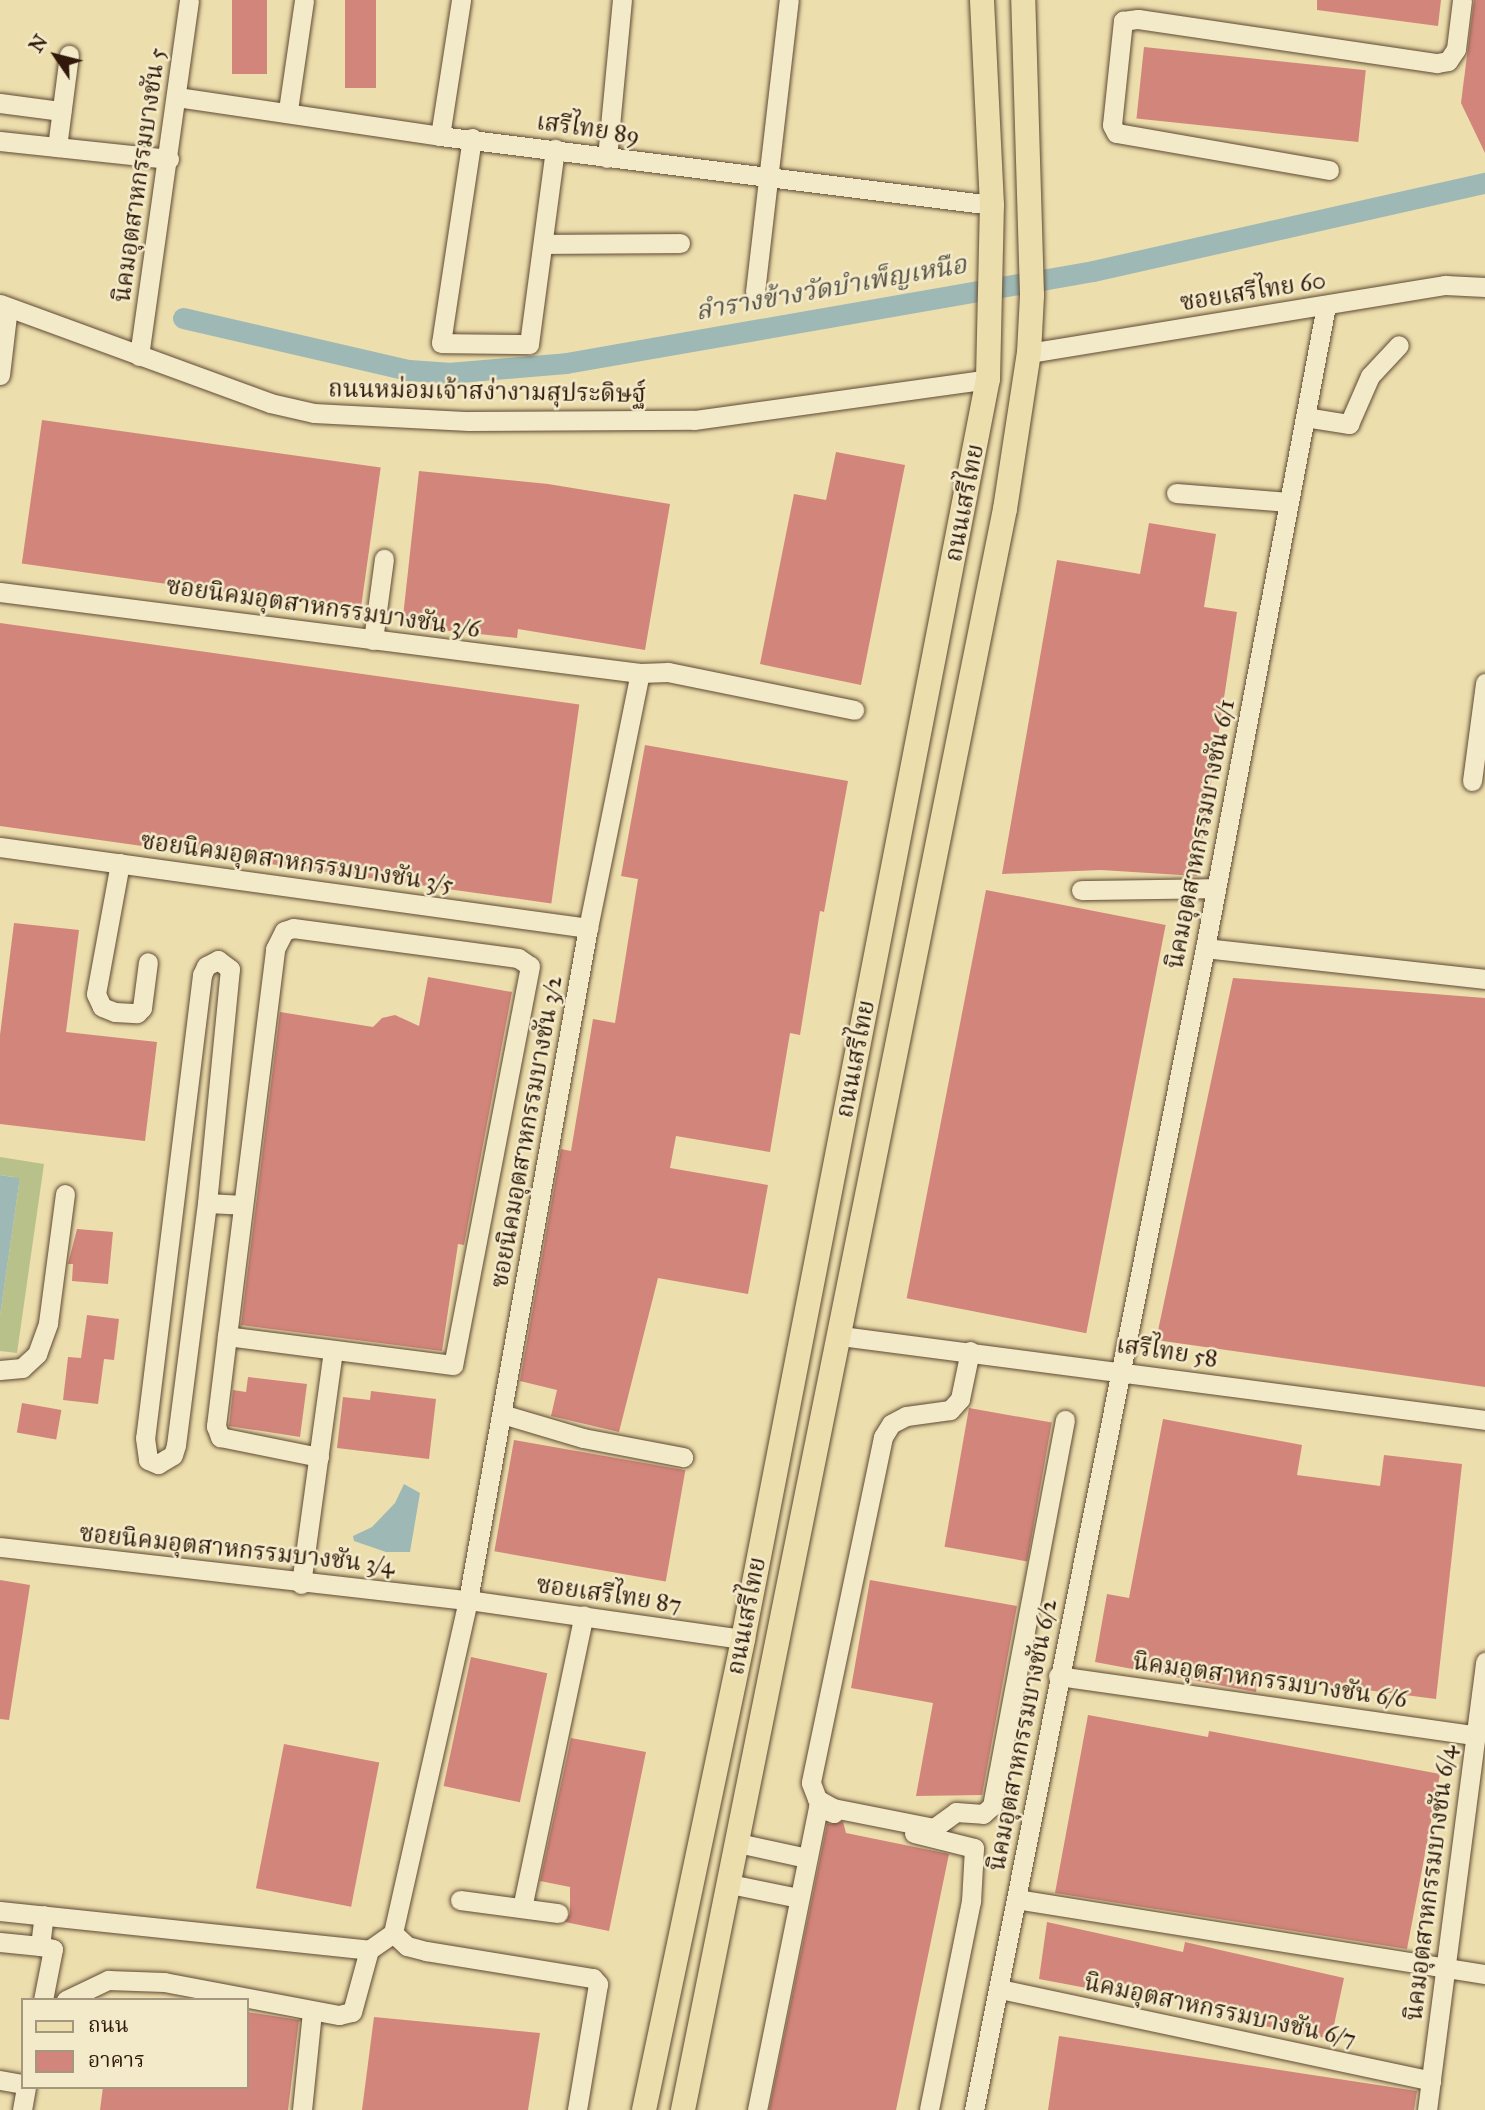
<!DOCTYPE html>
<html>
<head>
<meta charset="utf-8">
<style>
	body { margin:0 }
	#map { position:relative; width:1485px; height:2110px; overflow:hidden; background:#eddead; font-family:"IM FELL Great Primer","Noto Serif Thai",serif }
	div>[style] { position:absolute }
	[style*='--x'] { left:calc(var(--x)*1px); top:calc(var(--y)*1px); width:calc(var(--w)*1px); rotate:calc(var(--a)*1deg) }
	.green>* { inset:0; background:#b8c18a }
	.water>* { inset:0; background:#9eb9b5 }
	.canal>* { height:21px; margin:-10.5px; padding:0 10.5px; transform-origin:10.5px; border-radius:10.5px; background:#9eb9b5 }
	.building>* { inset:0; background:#d2857b; transform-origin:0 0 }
	.roads { filter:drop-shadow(0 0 2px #5f4a34) drop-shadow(0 0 2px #5f4a34) }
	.minor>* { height:19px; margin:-9.5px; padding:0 9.5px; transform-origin:9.5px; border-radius:9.5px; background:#f3eaca }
	.major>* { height:24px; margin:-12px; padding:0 12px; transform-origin:12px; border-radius:12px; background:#eddead }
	span { translate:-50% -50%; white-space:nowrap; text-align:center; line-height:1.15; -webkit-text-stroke:5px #f3eaca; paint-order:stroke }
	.street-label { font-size:24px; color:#30190b }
	.water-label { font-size:26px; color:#565146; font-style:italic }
	.legend { position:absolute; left:21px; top:1998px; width:228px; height:91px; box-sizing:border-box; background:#f3eaca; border:2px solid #a5967e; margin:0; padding:9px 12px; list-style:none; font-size:21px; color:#30190b }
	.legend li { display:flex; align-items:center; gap:14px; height:35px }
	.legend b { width:35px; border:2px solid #a5967e }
	.north { position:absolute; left:21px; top:21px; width:70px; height:70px; -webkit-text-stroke:5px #f3eaca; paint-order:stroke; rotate:305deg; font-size:19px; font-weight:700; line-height:28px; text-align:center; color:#30190b }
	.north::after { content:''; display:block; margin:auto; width:24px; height:32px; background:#30190b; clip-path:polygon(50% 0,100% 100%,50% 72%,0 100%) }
</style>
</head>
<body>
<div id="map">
	<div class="green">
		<div style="clip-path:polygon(0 1157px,44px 1164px,17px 1353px,0 1351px,0 1316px,19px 1184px,14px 1177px,0 1175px)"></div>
	</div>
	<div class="water">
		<div style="clip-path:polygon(0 1175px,19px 1178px,19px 1184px,0 1316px)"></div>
		<div style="clip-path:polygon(404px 1484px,420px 1493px,410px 1552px,386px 1552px,354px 1541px,353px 1536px,372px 1527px,395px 1503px)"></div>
	</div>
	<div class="canal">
		<div style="--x:183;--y:318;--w:232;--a:13"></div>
		<div style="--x:409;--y:370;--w:39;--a:4"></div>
		<div style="--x:448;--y:373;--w:118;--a:-4.8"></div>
		<div style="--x:566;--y:363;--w:535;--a:-9.9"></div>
		<div style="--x:1093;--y:271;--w:402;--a:-12.7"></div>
	</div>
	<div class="building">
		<div style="left:232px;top:0;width:35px;height:74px"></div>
		<div style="left:345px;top:0;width:31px;height:88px"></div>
		<div style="clip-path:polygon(1317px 0,1441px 0,1438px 26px,1317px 10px)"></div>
		<div style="clip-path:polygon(1474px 0,1485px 0,1485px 153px,1461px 103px)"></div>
		<div style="left:1144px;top:47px;width:223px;height:72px;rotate:6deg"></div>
		<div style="left:42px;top:420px;width:342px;height:145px;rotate:8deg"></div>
		<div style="clip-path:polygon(836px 452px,905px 465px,861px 685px,760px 664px,794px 494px,826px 500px)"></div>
		<div style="clip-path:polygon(419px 471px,548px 484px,670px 504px,645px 650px,518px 629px,517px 638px,402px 626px)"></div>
		<div style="clip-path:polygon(1149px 523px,1216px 534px,1204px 607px,1237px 612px,1197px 876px,1101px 870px,1002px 874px,1057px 560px,1140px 574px)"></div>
		<div style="left:0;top:623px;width:585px;height:201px;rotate:8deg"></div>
		<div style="clip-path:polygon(645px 745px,848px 781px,824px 912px,820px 911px,800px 1035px,790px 1033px,770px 1152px,676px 1136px,670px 1168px,768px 1185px,748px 1294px,658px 1278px,619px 1432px,551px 1416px,557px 1390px,520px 1381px,561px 1149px,571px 1151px,593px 1019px,615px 1023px,638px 879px,621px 876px)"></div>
		<div style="left:986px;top:890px;width:183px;height:416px;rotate:11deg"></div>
		<div style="clip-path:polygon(14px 923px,79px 930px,66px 1032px,157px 1042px,145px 1141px,0 1124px,0 1035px)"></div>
		<div style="clip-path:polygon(428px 977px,512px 992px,464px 1245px,458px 1244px,442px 1351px,241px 1325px,280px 1012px,373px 1027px,382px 1018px,395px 1015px,419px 1026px)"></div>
		<div style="clip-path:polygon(1233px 978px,1485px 998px,1485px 1387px,1156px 1340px)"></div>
		<div style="clip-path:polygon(77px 1229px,113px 1232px,108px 1284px,72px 1281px,73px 1264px,68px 1264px)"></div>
		<div style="clip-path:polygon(87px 1315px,119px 1319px,114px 1360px,104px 1359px,98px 1404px,63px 1400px,68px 1357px,81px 1358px)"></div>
		<div style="clip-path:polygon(248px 1377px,307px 1384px,300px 1437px,229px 1426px,233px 1390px,246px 1392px)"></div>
		<div style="clip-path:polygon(371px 1391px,436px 1399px,429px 1459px,337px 1448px,343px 1397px,370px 1400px)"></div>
		<div style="left:22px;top:1403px;width:40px;height:30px;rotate:10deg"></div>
		<div style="left:969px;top:1408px;width:84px;height:141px;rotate:10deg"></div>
		<div style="clip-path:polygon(1163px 1419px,1302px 1445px,1297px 1475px,1380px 1486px,1384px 1455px,1462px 1464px,1436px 1699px,1259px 1676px,1256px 1692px,1095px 1662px,1107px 1594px,1129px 1598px)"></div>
		<div style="left:514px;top:1440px;width:174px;height:113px;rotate:10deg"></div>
		<div style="clip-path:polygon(0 1580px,30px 1585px,9px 1720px,0 1719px)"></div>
		<div style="clip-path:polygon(870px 1580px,1017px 1606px,982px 1795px,916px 1796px,933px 1703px,851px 1688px)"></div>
		<div style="left:471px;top:1657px;width:78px;height:132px;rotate:12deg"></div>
		<div style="clip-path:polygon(1088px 1715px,1208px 1737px,1209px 1731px,1440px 1774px,1407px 1949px,1055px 1893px)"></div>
		<div style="clip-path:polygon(571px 1738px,646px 1752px,609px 1931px,565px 1922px,570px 1914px,570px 1887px,540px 1881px)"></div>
		<div style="left:284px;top:1744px;width:97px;height:147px;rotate:11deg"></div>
		<div style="clip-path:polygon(843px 1822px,846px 1833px,949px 1854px,896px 2110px,769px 2110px,827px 1824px)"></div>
		<div style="clip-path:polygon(1047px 1922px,1183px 1952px,1185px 1942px,1344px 1978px,1331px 2039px,1264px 2026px,1266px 2017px,1153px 1990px,1150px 2000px,1039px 1979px)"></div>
		<div style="clip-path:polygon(247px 2012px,299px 2020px,288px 2110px,100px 2110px,103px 2087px,247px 2087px)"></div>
		<div style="clip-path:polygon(374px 2017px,540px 2033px,528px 2110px,362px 2110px)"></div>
		<div style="clip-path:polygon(1059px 2036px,1417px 2091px,1414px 2110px,1048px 2110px)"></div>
	</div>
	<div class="roads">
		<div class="minor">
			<div style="--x:177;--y:97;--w:266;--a:8.4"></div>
			<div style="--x:440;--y:136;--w:556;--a:7.13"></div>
			<div style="--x:0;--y:103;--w:62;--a:7.5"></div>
			<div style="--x:288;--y:110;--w:111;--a:-81.7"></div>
			<div style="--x:440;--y:136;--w:138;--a:-81.2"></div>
			<div style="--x:472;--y:138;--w:207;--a:98.6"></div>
			<div style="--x:441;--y:343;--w:88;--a:0.7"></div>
			<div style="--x:529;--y:344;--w:197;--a:-82.4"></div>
			<div style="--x:0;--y:141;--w:170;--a:6.1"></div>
			<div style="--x:57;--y:147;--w:93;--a:-82.6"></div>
			<div style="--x:607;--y:158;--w:159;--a:-84.6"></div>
			<div style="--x:1329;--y:170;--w:216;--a:-170.1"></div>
			<div style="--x:1116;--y:133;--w:9;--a:-117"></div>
			<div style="--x:1112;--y:125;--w:105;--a:-84"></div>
			<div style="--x:1123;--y:21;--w:15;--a:-8"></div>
			<div style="--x:1138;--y:19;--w:302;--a:8.4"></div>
			<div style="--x:1437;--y:63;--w:11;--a:-10"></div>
			<div style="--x:1448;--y:61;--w:14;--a:-56"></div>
			<div style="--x:1456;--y:49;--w:49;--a:-83"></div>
			<div style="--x:543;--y:244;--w:137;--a:-0.4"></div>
			<div style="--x:755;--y:292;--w:294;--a:-83.4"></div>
			<div style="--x:0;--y:304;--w:288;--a:20.1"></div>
			<div style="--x:270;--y:403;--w:45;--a:12.8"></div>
			<div style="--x:314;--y:413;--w:155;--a:3"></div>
			<div style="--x:469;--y:421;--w:225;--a:-0.3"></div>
			<div style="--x:694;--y:420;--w:297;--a:-7.9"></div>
			<div style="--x:1029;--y:353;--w:422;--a:-9.3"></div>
			<div style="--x:1445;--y:285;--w:40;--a:2.9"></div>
			<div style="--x:139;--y:356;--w:359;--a:-82"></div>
			<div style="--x:0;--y:375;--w:68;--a:-83.3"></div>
			<div style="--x:1305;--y:417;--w:45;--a:9"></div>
			<div style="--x:1349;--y:424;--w:52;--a:-66.4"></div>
			<div style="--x:1370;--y:376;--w:42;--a:-46.9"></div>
			<div style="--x:1176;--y:493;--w:113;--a:4.6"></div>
			<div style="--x:0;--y:592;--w:645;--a:7.21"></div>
			<div style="--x:640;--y:673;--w:28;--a:-2"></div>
			<div style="--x:668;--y:672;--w:190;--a:11.5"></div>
			<div style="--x:373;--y:640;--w:82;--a:-82.3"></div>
			<div style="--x:1472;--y:781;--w:99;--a:-82.4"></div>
			<div style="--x:0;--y:847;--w:594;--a:7.84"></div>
			<div style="--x:120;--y:863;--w:133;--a:100.4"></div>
			<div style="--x:96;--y:994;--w:14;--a:65"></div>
			<div style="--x:102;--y:1007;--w:14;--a:21"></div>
			<div style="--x:115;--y:1012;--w:22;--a:3"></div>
			<div style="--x:137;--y:1013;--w:7;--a:-45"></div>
			<div style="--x:142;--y:1008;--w:46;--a:-82.6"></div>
			<div style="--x:1081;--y:890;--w:135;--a:-0.8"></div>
			<div style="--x:293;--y:928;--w:227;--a:7.6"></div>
			<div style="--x:518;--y:958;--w:14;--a:34"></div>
			<div style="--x:530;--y:966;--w:406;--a:100.9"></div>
			<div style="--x:453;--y:1365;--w:228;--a:-172.7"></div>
			<div style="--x:227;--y:1336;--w:390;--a:-82.9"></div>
			<div style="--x:275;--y:949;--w:20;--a:-63"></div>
			<div style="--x:284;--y:931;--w:9;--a:-18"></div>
			<div style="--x:1205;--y:948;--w:282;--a:6.3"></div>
			<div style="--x:207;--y:1203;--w:235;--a:-84.4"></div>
			<div style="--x:230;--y:969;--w:15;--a:-143"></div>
			<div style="--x:218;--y:960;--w:13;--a:153"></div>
			<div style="--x:206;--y:966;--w:10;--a:114"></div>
			<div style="--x:202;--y:975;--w:466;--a:97"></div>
			<div style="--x:145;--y:1438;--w:22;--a:82"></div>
			<div style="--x:148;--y:1460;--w:11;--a:22"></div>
			<div style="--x:158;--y:1464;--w:17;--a:-31"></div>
			<div style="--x:173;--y:1455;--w:10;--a:-73"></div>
			<div style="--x:176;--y:1445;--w:244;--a:-82.7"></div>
			<div style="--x:207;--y:1203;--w:36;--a:3"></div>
			<div style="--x:227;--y:1336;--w:91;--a:97"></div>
			<div style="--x:216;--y:1426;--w:12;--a:70"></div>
			<div style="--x:220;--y:1437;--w:101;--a:11.4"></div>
			<div style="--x:841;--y:1336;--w:649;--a:7.43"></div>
			<div style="--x:970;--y:1351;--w:49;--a:101.8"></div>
			<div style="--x:960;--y:1399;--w:15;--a:132"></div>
			<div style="--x:950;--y:1410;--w:44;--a:172.2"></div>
			<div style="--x:906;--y:1416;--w:17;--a:152"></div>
			<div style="--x:891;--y:1424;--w:15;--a:122"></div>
			<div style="--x:883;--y:1437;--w:353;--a:101.8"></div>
			<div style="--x:811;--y:1783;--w:17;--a:69"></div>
			<div style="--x:817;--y:1799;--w:18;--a:29"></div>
			<div style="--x:833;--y:1808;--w:103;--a:11.2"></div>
			<div style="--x:934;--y:1828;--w:27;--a:-36"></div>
			<div style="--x:956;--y:1812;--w:27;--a:4"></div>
			<div style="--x:983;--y:1814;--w:12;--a:-42"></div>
			<div style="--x:992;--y:1806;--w:393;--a:-79.3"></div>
			<div style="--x:0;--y:1370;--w:22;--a:-5"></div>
			<div style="--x:22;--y:1368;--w:21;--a:-43"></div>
			<div style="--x:37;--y:1354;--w:33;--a:-70"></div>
			<div style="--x:48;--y:1323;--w:130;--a:-82.5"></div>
			<div style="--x:502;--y:1414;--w:84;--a:16.5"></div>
			<div style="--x:583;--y:1438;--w:102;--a:10.8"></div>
			<div style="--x:0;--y:1547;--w:471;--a:6.5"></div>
			<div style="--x:468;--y:1600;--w:278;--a:8.1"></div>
			<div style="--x:301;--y:1584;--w:236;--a:-82.2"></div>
			<div style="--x:1058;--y:1676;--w:421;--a:8.1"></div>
			<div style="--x:914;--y:1833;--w:62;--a:14"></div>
			<div style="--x:974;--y:1848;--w:53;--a:93.2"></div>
			<div style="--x:971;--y:1901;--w:213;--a:101.4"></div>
			<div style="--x:738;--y:1843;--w:71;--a:12.3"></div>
			<div style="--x:730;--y:1884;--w:70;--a:11.5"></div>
			<div style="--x:1016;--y:1899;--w:475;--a:9.1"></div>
			<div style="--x:460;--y:1900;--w:99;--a:7.6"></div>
			<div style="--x:522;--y:1908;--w:299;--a:-78.1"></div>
			<div style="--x:0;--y:1911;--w:371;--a:6"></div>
			<div style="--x:369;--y:1950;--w:29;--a:-35"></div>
			<div style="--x:393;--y:1933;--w:341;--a:-77.3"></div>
			<div style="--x:468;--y:1600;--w:683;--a:-79.88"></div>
			<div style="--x:588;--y:928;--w:260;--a:-78.5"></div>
			<div style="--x:393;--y:1933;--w:19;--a:43"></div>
			<div style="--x:407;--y:1946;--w:20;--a:15"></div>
			<div style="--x:426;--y:1951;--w:169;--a:9.2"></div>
			<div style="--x:593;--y:1978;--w:8;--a:50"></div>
			<div style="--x:598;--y:1984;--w:128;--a:99.5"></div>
			<div style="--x:0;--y:1942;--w:40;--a:5.7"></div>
			<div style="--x:1000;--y:1989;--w:441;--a:12"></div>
			<div style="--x:43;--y:2000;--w:52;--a:-78.9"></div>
			<div style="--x:53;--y:1949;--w:13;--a:-167"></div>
			<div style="--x:40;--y:1946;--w:31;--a:-83"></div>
			<div style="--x:66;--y:2000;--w:47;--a:-25.5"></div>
			<div style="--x:108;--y:1980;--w:56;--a:2"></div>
			<div style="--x:164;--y:1982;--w:178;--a:10.7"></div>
			<div style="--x:339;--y:2015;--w:13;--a:-13"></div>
			<div style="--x:352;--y:2012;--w:64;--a:-74.7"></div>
			<div style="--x:0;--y:2080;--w:23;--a:10"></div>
			<div style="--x:22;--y:2110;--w:23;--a:-80"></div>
			<div style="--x:302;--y:2110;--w:99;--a:-84.2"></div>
			<div style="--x:757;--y:2110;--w:309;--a:-78.6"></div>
			<div style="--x:818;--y:1807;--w:17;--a:21"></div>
			<div style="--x:974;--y:2110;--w:1185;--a:-78.76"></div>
			<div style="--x:1205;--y:948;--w:653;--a:-79.33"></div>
			<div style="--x:1427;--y:2110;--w:452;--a:-82.6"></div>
		</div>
		<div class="major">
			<div style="--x:644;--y:2110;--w:481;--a:-78.1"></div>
			<div style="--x:743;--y:1639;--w:1284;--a:-79"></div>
			<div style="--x:988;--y:379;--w:174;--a:-88.7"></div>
			<div style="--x:992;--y:205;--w:205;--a:-92.8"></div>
			<div style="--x:683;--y:2110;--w:1633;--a:-78.63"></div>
			<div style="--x:1005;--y:509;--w:158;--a:-81.3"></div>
			<div style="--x:1029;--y:353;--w:58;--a:-87"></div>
			<div style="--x:1032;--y:295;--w:295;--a:-91.7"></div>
		</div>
	</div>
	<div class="street-label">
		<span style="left:588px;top:129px;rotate:8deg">เสรีไทย 89</span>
		<span style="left:140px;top:175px;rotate:-82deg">นิคมอุตสาหกรรมบางชัน 5</span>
		<span style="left:1253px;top:292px;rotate:-9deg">ซอยเสรีไทย 60</span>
		<span style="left:487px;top:392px;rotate:1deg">ถนนหม่อมเจ้าสง่างามสุประดิษฐ์</span>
		<span style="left:965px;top:503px;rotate:-79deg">ถนนเสรีไทย</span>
		<span style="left:323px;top:608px;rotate:8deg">ซอยนิคมอุตสาหกรรมบางชัน 3/6</span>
		<span style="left:1201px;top:834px;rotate:-79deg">นิคมอุตสาหกรรมบางชัน 6/1</span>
		<span style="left:297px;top:863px;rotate:8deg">ซอยนิคมอุตสาหกรรมบางชัน 3/5</span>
		<span style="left:856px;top:1059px;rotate:-79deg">ถนนเสรีไทย</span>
		<span style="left:527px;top:1132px;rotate:-80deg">ซอยนิคมอุตสาหกรรมบางชัน 3/2</span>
		<span style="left:1167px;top:1352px;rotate:8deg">เสรีไทย 58</span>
		<span style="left:237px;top:1550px;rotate:6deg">ซอยนิคมอุตสาหกรรมบางชัน 3/4</span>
		<span style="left:609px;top:1595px;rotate:8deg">ซอยเสรีไทย 87</span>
		<span style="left:747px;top:1616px;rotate:-79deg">ถนนเสรีไทย</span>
		<span style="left:1270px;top:1681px;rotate:8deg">นิคมอุตสาหกรรมบางชัน 6/6</span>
		<span style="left:1023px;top:1735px;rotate:-79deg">นิคมอุตสาหกรรมบางชัน 6/2</span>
		<span style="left:1431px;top:1883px;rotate:-83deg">นิคมอุตสาหกรรมบางชัน 6/4</span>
		<span style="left:1220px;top:2011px;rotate:12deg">นิคมอุตสาหกรรมบางชัน 6/7</span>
	</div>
	<div class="water-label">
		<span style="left:831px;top:288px;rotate:-10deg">ลำรางข้างวัดบำเพ็ญเหนือ</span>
	</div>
	<ul class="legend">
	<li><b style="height:9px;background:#eddead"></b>ถนน</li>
	<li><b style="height:19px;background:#d2857b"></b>อาคาร</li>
	</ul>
	<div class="north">N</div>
</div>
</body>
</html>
